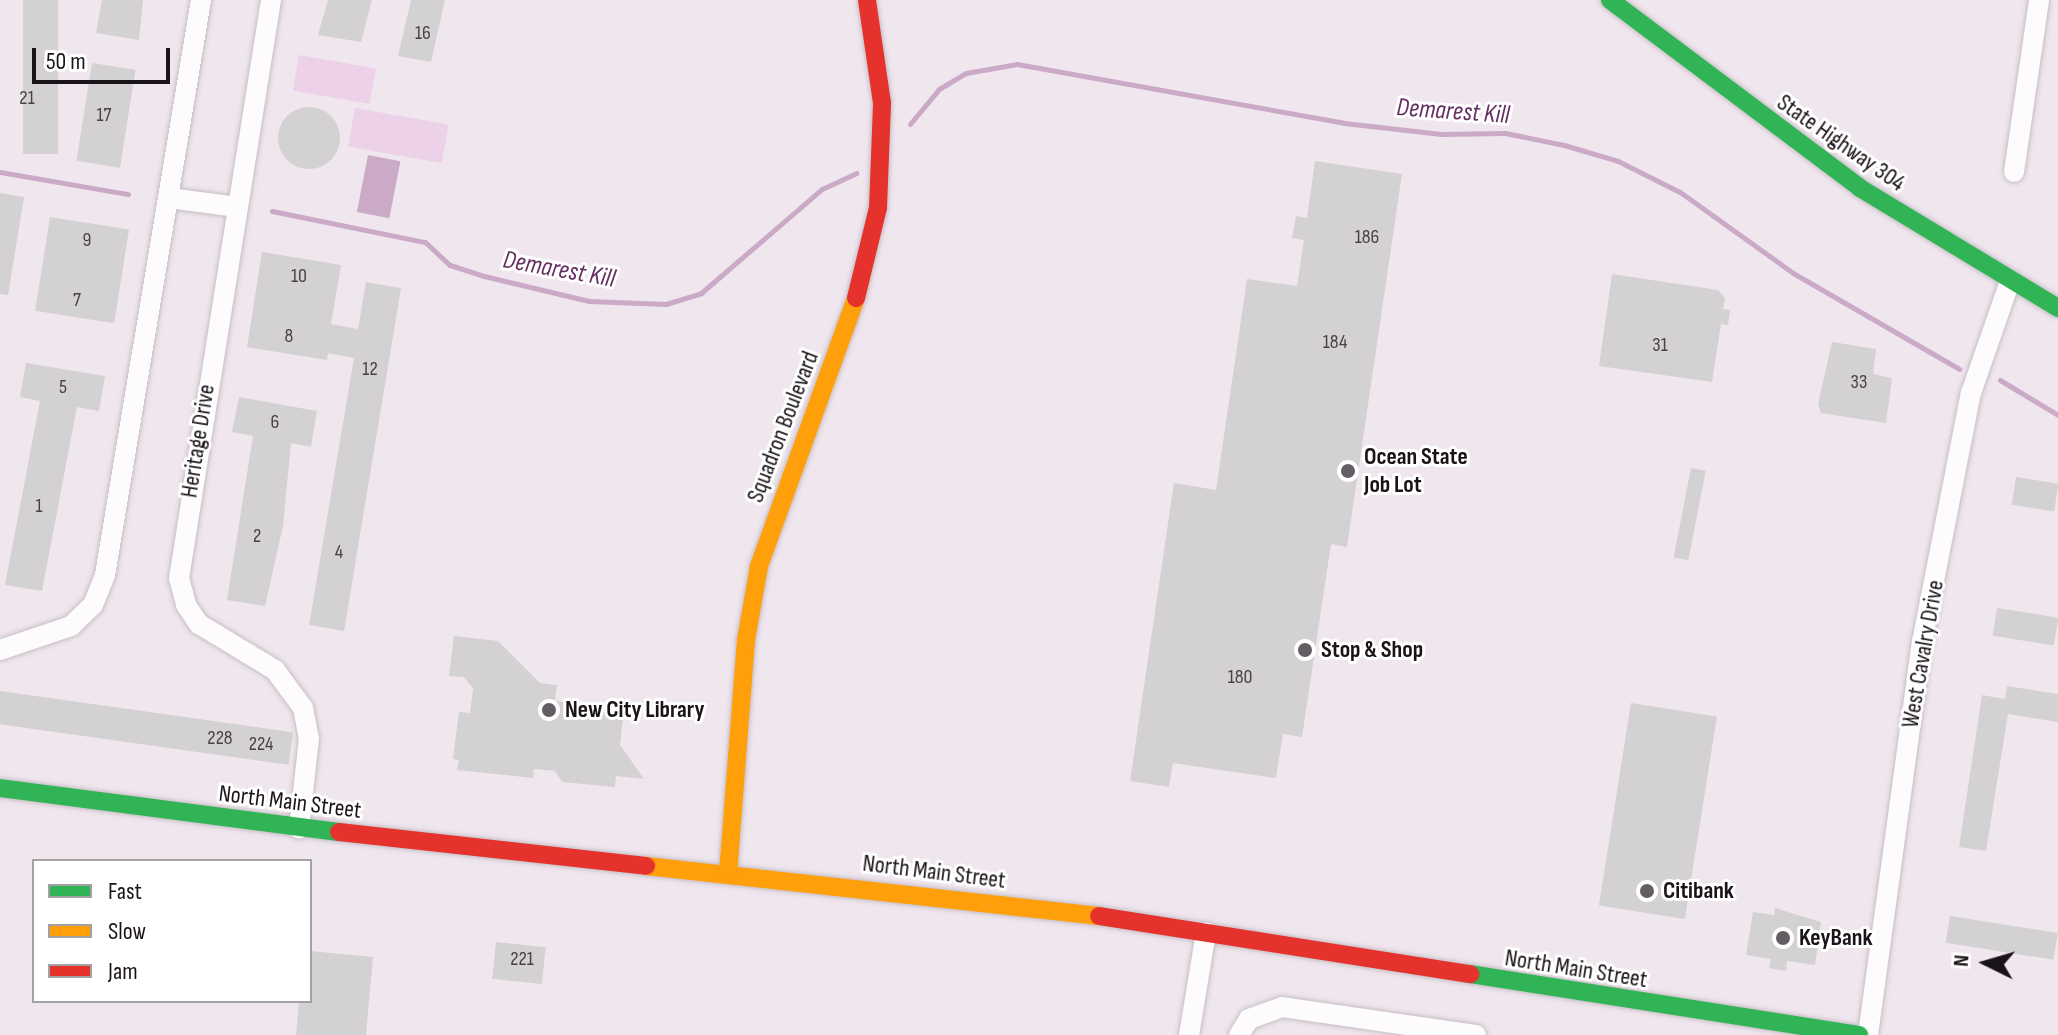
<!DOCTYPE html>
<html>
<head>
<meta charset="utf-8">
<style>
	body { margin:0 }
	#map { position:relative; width:2058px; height:1035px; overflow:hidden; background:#f0e6ee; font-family:"Sofia Sans Condensed",sans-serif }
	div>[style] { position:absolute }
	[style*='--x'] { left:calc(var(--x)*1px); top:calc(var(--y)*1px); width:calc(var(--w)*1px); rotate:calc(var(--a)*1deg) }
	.green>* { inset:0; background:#ecd1e8; transform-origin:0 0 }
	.water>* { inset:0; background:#caaac7; transform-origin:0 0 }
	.stream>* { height:5px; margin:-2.5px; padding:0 2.5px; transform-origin:2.5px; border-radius:2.5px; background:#caaac7 }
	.building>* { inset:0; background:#d3d1d1; transform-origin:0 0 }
	.round { border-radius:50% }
	.roads { filter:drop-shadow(0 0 2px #c6bfc5) drop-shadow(0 0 2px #c6bfc5) }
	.street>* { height:20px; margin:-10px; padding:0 10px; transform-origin:10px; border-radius:10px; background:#fdfbfc }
	.fast>* { height:18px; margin:-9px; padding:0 9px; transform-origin:9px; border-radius:9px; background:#30b455 }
	.slow>* { height:18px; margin:-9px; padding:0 9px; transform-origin:9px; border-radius:9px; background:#ff9f0a }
	.jam>* { height:18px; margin:-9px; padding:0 9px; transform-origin:9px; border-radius:9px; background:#e5322d }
	.dots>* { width:22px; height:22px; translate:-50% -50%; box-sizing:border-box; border:4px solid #fff; border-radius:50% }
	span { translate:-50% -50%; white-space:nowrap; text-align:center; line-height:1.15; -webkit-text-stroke:6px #fff; paint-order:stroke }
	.number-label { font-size:20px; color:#484247 }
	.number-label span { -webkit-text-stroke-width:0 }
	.street-label { font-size:24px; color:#1a1319 }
	.poi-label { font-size:24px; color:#1a1319; font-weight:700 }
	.left { translate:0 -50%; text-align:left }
	.water-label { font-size:26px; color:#652f61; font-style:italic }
	.legend { position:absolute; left:32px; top:859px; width:280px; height:144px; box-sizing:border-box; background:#fff; border:2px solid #a3a1a3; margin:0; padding:10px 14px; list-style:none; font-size:24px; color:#1a1319 }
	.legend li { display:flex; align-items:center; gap:16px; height:40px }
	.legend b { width:40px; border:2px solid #a3a1a3 }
	.north { position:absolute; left:1946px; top:923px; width:80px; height:80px; -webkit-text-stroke:6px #fff; paint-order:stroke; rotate:275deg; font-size:22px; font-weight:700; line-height:32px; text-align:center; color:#1a1319 }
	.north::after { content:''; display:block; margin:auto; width:28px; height:36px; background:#1a1319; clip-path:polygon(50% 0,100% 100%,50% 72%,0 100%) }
	.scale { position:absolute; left:32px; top:48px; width:138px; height:36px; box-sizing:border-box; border:4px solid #1a1319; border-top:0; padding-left:10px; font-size:24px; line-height:28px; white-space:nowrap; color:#1a1319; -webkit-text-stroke:6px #fff; paint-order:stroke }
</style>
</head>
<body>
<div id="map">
	<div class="green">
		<div style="left:299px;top:55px;width:78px;height:36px;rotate:10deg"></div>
		<div style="left:355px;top:108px;width:95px;height:39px;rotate:10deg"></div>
	</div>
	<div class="water">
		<div style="left:368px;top:155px;width:33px;height:58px;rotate:11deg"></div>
	</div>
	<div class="stream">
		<div style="--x:910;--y:124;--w:45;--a:-50.4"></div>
		<div style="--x:939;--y:89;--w:31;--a:-31"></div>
		<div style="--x:966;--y:73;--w:52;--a:-10"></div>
		<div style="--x:1017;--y:64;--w:332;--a:10.2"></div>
		<div style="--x:1344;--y:123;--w:98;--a:6.5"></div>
		<div style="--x:1441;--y:134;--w:64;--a:-0.9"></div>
		<div style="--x:1505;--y:133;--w:60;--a:11.5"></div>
		<div style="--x:1564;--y:145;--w:56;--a:16.5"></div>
		<div style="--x:1618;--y:161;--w:69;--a:26.6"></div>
		<div style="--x:1680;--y:192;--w:139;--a:35.6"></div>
		<div style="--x:1793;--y:273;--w:192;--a:30"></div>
		<div style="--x:0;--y:172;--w:130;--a:9.8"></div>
		<div style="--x:272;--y:211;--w:156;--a:11.5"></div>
		<div style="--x:425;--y:242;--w:34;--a:43"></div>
		<div style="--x:450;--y:265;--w:36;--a:18"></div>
		<div style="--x:484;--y:276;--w:108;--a:13.4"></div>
		<div style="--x:589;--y:301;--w:77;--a:2.2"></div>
		<div style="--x:666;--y:304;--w:37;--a:-17"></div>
		<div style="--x:701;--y:293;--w:160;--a:-40.7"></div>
		<div style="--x:822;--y:189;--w:38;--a:-25"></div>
		<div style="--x:2000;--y:380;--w:68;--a:31.1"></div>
	</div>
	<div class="building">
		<div style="left:23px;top:0;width:35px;height:154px"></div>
		<div style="clip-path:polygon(102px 0,143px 0,139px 40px,96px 33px)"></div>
		<div style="clip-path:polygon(328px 0,372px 0,361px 42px,318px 35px)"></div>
		<div style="clip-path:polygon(411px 0,445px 0,431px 62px,398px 56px)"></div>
		<div style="left:92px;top:63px;width:44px;height:99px;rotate:9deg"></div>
		<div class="round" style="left:278px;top:107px;width:62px;height:62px"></div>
		<div style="clip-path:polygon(1315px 161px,1402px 174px,1347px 547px,1331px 544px,1302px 737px,1283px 734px,1276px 778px,1173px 763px,1169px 787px,1130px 781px,1174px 483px,1216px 490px,1247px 279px,1297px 286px,1304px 240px,1292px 238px,1296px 216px,1307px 218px)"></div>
		<div style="clip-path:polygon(0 193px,24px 197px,8px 295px,0 294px)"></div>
		<div style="left:50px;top:217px;width:80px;height:95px;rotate:9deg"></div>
		<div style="clip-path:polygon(262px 252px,341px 265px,331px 324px,358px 329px,366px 282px,401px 288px,344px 631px,309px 625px,354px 358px,328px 353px,327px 360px,247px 347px)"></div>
		<div style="clip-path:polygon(1612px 274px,1718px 290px,1725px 298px,1723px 309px,1730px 310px,1728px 325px,1721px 324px,1712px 382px,1599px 366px)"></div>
		<div style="clip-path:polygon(1832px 342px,1876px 349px,1873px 374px,1892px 378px,1886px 423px,1821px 413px,1818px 404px)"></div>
		<div style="clip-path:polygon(26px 363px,105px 376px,99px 411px,77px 407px,42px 591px,5px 585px,40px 401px,20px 397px)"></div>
		<div style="clip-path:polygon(239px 397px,317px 411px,311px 447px,291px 443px,283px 526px,265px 606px,227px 600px,253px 436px,232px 432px)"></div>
		<div style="left:1691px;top:468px;width:15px;height:91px;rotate:11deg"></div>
		<div style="left:2016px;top:477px;width:43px;height:28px;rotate:9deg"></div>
		<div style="left:1997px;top:608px;width:62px;height:28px;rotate:9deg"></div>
		<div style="clip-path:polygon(454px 636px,498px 641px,540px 683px,557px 685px,555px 701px,624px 709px,620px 745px,644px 779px,616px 776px,615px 787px,562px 782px,555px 771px,534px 769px,533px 778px,457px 770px,459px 760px,453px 759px,459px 712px,470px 713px,473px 688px,464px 677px,449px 676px)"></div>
		<div style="clip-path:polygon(2007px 686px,2058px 694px,2058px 722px,2008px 714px,1986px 851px,1959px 847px,1982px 695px,2005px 699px)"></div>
		<div style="left:0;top:691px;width:296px;height:33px;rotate:8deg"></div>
		<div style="left:1631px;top:703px;width:87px;height:205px;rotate:9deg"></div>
		<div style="clip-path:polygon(1775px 908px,1821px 922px,1815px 965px,1787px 961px,1786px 971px,1769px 968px,1771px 959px,1746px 955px,1753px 912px,1774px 915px)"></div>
		<div style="left:1950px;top:916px;width:109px;height:27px;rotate:9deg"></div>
		<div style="left:496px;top:942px;width:50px;height:37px;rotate:6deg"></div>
		<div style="clip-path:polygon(310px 951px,373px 957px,366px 1035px,296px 1035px,299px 1001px,310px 1001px)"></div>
	</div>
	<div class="roads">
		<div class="street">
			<div style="--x:271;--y:0;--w:585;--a:99.04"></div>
			<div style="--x:179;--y:578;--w:28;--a:75"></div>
			<div style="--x:186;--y:605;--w:23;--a:56"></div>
			<div style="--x:199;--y:624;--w:89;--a:31.2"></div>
			<div style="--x:275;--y:670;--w:47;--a:53.6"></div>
			<div style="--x:303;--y:708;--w:31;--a:79"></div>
			<div style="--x:309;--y:738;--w:91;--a:96.3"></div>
			<div style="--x:2014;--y:172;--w:174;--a:-81.7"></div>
			<div style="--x:169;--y:198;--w:69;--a:7.5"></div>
			<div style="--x:0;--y:650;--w:75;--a:-18.7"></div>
			<div style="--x:71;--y:626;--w:30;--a:-44"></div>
			<div style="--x:93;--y:605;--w:32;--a:-68"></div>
			<div style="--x:105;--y:575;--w:583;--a:-80.52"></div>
			<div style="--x:1189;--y:1035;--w:104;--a:-80.6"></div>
			<div style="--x:1239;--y:1035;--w:19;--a:-58"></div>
			<div style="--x:1249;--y:1019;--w:35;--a:-20"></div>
			<div style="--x:1282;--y:1007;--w:196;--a:8.2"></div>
			<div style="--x:1868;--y:1035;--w:397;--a:-82.2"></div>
			<div style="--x:1922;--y:642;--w:254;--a:-78.9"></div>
			<div style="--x:1971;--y:393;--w:119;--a:-70.8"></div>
		</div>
		<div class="fast">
			<div style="--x:1610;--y:0;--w:313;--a:36.9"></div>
			<div style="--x:1860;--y:188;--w:232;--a:31.2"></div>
			<div style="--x:0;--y:788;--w:342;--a:7.4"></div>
			<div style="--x:1470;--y:974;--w:394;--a:8.9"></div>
		</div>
		<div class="slow">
			<div style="--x:646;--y:866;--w:456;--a:6.3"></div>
			<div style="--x:728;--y:874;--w:235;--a:-85.6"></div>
			<div style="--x:746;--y:640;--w:75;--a:-80"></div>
			<div style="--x:759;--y:566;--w:285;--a:-70.1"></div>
		</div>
		<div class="jam">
			<div style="--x:856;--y:298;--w:93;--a:-76.3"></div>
			<div style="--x:878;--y:208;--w:105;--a:-87.8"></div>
			<div style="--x:882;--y:103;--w:104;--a:-98.3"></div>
			<div style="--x:339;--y:832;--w:309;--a:6.3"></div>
			<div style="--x:1099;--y:916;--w:376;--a:8.9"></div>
		</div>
	</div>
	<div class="dots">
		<div style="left:1348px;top:471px;background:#655d64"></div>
		<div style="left:1305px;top:650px;background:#655d64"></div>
		<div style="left:549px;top:710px;background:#655d64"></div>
		<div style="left:1647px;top:891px;background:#655d64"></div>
		<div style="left:1783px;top:938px;background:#655d64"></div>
	</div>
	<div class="number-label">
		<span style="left:423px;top:33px">16</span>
		<span style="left:27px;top:98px">21</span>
		<span style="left:104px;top:115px">17</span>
		<span style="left:1367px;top:237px">186</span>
		<span style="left:87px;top:240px">9</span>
		<span style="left:299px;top:276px">10</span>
		<span style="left:77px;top:300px">7</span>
		<span style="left:289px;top:336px">8</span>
		<span style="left:1335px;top:342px">184</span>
		<span style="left:1660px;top:345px">31</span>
		<span style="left:370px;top:369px">12</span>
		<span style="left:1859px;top:382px">33</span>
		<span style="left:63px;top:387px">5</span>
		<span style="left:275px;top:422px">6</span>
		<span style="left:39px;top:506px">1</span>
		<span style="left:257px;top:536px">2</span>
		<span style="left:339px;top:552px">4</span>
		<span style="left:1240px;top:677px">180</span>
		<span style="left:220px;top:738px">228</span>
		<span style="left:261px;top:744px">224</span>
		<span style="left:522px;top:959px">221</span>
	</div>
	<div class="street-label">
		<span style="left:1841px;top:143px;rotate:35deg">State Highway 304</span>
		<span style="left:783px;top:427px;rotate:-69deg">Squadron Boulevard</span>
		<span style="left:198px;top:441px;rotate:-81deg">Heritage Drive</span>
		<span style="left:1923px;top:654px;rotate:-80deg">West Cavalry Drive</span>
		<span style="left:290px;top:802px;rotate:7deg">North Main Street</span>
		<span style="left:934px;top:872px;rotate:7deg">North Main Street</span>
		<span style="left:1576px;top:969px;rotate:9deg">North Main Street</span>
	</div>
	<div class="poi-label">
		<span class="left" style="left:1364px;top:471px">Ocean State<br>Job Lot</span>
		<span class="left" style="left:1321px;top:650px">Stop &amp; Shop</span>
		<span class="left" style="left:565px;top:710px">New City Library</span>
		<span class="left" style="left:1663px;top:891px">Citibank</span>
		<span class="left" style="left:1799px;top:938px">KeyBank</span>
	</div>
	<div class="water-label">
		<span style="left:1453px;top:112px;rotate:4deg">Demarest Kill</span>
		<span style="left:559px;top:270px;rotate:10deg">Demarest Kill</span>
	</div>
	<ul class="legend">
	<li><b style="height:10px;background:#30b455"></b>Fast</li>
	<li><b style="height:10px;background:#ff9f0a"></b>Slow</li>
	<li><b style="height:10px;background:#e5322d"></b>Jam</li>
	</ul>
	<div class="north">N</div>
	<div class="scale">50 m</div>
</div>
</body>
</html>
